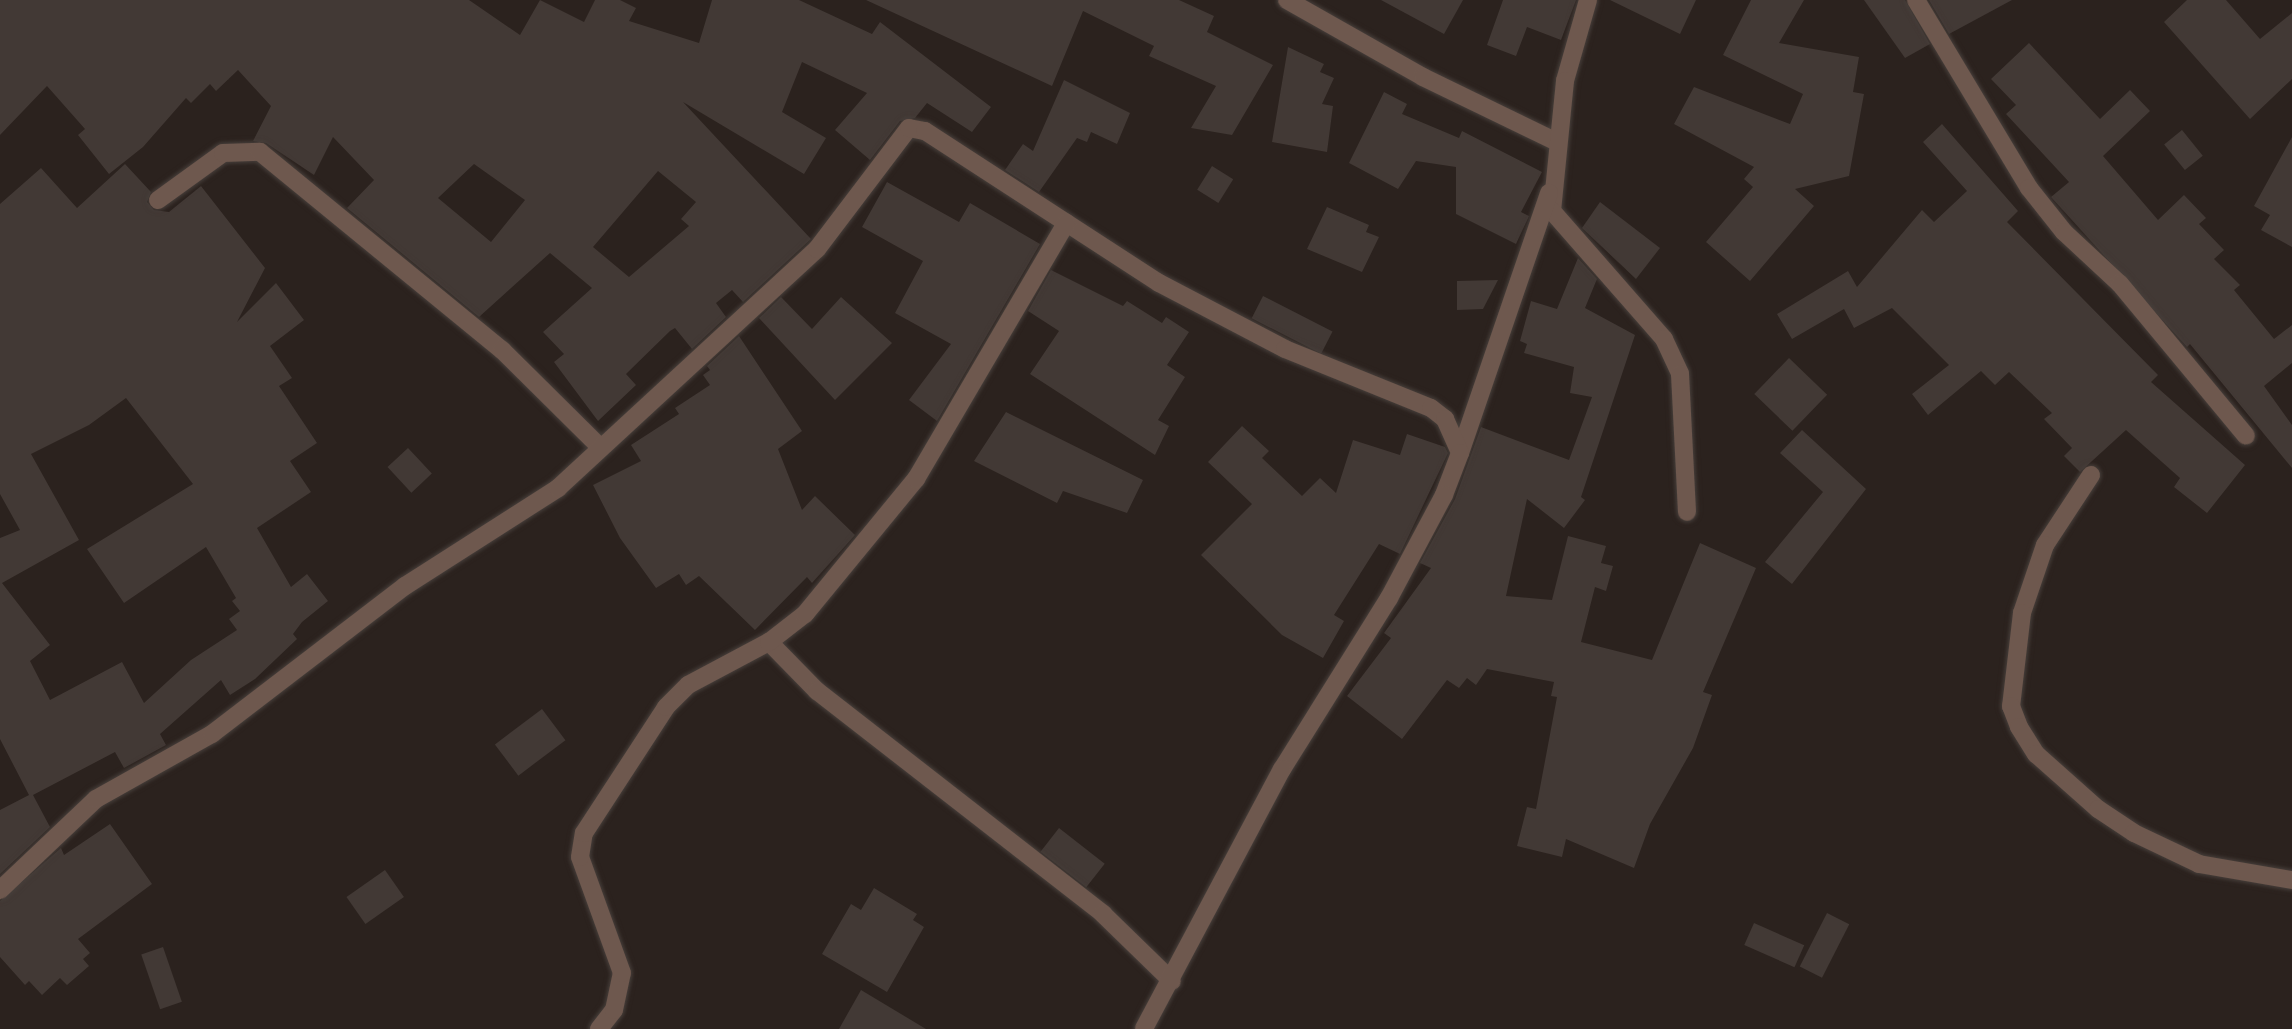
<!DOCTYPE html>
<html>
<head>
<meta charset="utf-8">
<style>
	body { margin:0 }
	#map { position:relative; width:2292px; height:1029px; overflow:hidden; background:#2b221e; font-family:"Roboto Serif",serif }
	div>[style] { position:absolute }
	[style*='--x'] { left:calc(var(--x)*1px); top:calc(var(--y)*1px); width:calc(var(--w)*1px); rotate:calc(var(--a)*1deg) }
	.building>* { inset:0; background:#423935; transform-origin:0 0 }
	.roads { filter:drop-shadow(0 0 2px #473f3b) drop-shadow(0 0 2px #473f3b) }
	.street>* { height:18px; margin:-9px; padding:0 9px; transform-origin:9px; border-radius:9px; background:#6e584e }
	span { translate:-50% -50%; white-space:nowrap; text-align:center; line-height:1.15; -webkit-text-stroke:6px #211915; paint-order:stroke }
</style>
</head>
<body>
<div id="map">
	<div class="building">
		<div style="clip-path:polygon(evenodd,0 0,469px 0,520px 35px,540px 0,584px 22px,595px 0,620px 0,636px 8px,629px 21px,699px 43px,712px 0,799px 0,872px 34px,880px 22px,991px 107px,972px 132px,927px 103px,915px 118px,900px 121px,870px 160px,835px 130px,867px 93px,802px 62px,782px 112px,826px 138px,804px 174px,683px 102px,811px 239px,743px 302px,732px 290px,716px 303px,726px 317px,692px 349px,675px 328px,670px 331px,626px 374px,636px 385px,598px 421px,554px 362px,564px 354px,543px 332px,592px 288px,550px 253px,479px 317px,347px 208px,374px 180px,333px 137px,314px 175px,266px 143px,253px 141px,271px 106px,238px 70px,216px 91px,210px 84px,191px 103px,186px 98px,143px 147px,109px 174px,78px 135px,85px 129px,47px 86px,0 135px,0 0,474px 164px,525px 200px,491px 242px,438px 198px,474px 164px,0 0,658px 171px,696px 202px,681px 219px,689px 226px,629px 277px,593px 247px,658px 171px)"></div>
		<div style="clip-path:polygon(866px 0,1179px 0,1214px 16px,1207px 32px,1273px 65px,1232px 135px,1191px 128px,1216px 86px,1149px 56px,1154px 46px,1083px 11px,1052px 86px)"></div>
		<div style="clip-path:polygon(1381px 0,1463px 0,1444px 34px)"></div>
		<div style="clip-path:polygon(1503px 0,1576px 0,1561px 40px,1527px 27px,1516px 56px,1487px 45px)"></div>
		<div style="clip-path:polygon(1610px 0,1696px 0,1680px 34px)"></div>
		<div style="clip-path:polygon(1751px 0,1804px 0,1779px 43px,1859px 57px,1853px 92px,1864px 94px,1849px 176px,1795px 189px,1814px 206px,1750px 281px,1706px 242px,1753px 187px,1744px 179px,1754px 167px,1674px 124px,1694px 87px,1790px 124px,1803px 94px,1723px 55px)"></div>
		<div style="clip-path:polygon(1864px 0,1905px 0,1930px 44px,1905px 58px)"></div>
		<div style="clip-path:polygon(1929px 0,2012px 0,1949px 34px)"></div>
		<div style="clip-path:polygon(2187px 0,2226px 0,2260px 39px,2292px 13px,2292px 79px,2250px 119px,2164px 22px)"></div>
		<div style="clip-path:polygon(2029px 43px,2100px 119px,2130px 90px,2150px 111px,2103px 156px,2158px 220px,2184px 195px,2206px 218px,2199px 224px,2224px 250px,2214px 259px,2240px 285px,2234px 290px,2274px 339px,2292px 325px,2292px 363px,2264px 386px,2292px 425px,2292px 468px,2190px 344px,2187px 347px,2051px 197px,2069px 182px,2006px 114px,2016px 105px,1991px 79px)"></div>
		<div style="clip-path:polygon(1288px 47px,1324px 64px,1320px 72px,1334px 78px,1322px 104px,1333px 106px,1327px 152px,1272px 142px)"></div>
		<div style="clip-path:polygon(1064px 80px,1130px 113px,1117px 144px,1091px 132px,1087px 142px,1077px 138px,1039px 192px,1005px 170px,1023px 144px,1033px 151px)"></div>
		<div style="clip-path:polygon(1384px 92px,1407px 104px,1402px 114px,1459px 138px,1462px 131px,1542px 172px,1521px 212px,1529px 216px,1516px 244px,1456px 214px,1456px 167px,1416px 161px,1398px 189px,1349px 163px)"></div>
		<div style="clip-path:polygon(1942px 124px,2018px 211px,2007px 222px,2158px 375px,2151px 382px,2245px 465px,2207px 513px,2174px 487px,2180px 478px,2126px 430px,2080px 472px,2064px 456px,2072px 448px,2044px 419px,2052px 413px,2009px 372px,1995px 385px,1981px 371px,1928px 415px,1912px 394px,1949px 365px,1892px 308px,1854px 328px,1844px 309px,1792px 339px,1777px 314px,1848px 271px,1857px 287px,1922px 210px,1934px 222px,1967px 191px,1923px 142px)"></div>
		<div style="left:2182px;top:130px;width:33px;height:23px;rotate:51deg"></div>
		<div style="clip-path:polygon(2292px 137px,2292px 247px,2261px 230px,2270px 215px,2254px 206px)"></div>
		<div style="clip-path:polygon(evenodd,125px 164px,151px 192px,147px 202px,154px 210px,169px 212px,201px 186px,265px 268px,237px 322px,276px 283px,304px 320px,270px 346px,292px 378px,279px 386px,317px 443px,290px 461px,311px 492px,257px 528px,291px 587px,307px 574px,328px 601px,302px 622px,293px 634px,297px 639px,255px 679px,230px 695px,221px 680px,160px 734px,166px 745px,124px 768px,115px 752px,33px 795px,50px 827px,0 874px,0 810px,29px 795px,0 739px,0 538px,20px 530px,0 494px,0 204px,41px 168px,77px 208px,125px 164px,126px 398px,193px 484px,87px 549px,124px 603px,206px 547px,236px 598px,232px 601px,240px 611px,229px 619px,237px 630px,191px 660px,144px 703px,122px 662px,50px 700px,30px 661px,50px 645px,2px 583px,79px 540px,31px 454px,89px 425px,126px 398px)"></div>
		<div style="left:1212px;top:166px;width:25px;height:28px;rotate:32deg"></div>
		<div style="clip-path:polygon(887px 182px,959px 222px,970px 203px,1040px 244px,937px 421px,909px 400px,951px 344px,895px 313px,923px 261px,862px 227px)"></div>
		<div style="clip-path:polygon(1600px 202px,1660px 248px,1636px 279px,1582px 228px)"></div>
		<div style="clip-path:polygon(1327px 207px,1369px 225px,1366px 232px,1379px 237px,1362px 272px,1307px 249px)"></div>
		<div style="clip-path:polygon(1578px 258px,1597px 279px,1585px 308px,1635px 335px,1581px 497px,1585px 500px,1564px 528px,1527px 499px,1506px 596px,1552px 600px,1568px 536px,1606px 546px,1601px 563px,1613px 566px,1606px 591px,1595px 587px,1581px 642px,1652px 660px,1700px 543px,1756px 568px,1703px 692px,1712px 695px,1693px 748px,1650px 824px,1634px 868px,1566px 839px,1562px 857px,1517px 846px,1527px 807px,1536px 809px,1557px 697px,1551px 696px,1554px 682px,1487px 669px,1476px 685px,1467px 678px,1459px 688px,1447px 680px,1402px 739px,1347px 696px,1391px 638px,1384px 633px,1431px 568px,1420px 563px,1455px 499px,1481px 427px,1569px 460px,1592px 397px,1570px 393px,1574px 367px,1524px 353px,1527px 344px,1520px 341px,1531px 301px,1557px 309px)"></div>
		<div style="clip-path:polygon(1051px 270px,1123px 306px,1127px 301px,1162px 323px,1166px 317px,1189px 332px,1167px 365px,1185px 377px,1158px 420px,1169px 426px,1155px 455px,1030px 374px,1059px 331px,1028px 311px)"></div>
		<div style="clip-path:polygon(1498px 280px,1483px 309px,1457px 310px,1457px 281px)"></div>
		<div style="left:1263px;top:296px;width:78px;height:25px;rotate:27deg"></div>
		<div style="clip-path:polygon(781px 297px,812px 329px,841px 297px,892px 343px,835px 400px,759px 318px)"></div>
		<div style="clip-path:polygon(739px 336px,802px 431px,778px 449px,802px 510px,815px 496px,855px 535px,812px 583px,807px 577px,755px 630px,699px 576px,686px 585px,679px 574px,656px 588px,620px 538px,593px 485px,641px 461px,631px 445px,679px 414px,675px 408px,710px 385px,703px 375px,710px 370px,707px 366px)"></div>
		<div style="left:1789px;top:358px;width:53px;height:50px;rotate:44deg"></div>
		<div style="clip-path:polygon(1006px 412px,1143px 480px,1127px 513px,1063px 491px,1057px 503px,974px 461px)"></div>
		<div style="clip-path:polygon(1242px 426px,1269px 451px,1262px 458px,1302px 496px,1320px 478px,1336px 493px,1353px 440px,1400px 455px,1407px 434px,1445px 447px,1448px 453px,1400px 554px,1379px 544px,1334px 615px,1344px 621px,1323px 658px,1282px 635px,1201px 555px,1252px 504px,1208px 462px)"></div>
		<div style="clip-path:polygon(1802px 430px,1866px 489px,1792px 584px,1765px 562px,1823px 492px,1780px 453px)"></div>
		<div style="left:408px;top:448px;width:35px;height:28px;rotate:47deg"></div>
		<div style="left:542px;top:709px;width:39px;height:59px;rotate:53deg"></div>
		<div style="clip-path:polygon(110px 824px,152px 884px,78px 939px,90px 953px,83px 959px,89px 966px,67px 985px,60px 978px,42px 995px,29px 981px,25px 985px,0 957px,0 901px,61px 848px,64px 855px)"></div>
		<div style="left:1059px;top:828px;width:58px;height:30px;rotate:38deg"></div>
		<div style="left:385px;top:870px;width:33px;height:47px;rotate:55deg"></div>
		<div style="clip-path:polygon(874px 888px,917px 914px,913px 920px,924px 927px,887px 992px,822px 954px,851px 904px,861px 910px)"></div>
		<div style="left:1827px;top:913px;width:25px;height:60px;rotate:27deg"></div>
		<div style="left:1754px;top:923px;width:55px;height:24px;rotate:24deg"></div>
		<div style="left:163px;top:947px;width:58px;height:23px;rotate:71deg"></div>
		<div style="clip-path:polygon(861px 990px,926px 1029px,839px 1029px)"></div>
	</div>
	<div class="roads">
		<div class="street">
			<div style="--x:1287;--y:0;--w:156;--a:29.5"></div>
			<div style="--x:1423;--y:77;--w:149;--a:25.9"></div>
			<div style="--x:1588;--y:0;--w:84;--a:105.9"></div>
			<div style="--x:1565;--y:81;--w:131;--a:95.7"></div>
			<div style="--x:1552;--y:211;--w:170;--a:48.8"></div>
			<div style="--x:1664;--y:339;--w:38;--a:65"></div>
			<div style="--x:1680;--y:374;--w:138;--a:87.1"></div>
			<div style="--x:1916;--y:0;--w:219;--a:59"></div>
			<div style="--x:2029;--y:188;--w:56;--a:51.5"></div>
			<div style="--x:2064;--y:232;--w:76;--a:42.9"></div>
			<div style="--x:2120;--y:284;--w:197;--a:50.3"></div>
			<div style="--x:158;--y:200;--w:80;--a:-35.9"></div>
			<div style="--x:223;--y:153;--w:37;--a:-2"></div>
			<div style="--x:260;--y:152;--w:313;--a:39.3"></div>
			<div style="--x:502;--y:350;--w:135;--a:44.7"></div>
			<div style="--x:1460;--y:453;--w:275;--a:-71.1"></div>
			<div style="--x:2091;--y:475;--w:84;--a:123.3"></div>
			<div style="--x:2045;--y:545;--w:72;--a:108.7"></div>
			<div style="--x:2022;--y:613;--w:94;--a:96.7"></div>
			<div style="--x:2011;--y:706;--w:22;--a:69"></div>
			<div style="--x:2019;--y:727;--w:32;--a:58"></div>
			<div style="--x:2036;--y:754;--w:83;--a:41.6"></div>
			<div style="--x:2098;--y:809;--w:43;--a:33.7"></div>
			<div style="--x:2134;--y:833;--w:72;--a:25.5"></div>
			<div style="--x:2199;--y:864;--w:94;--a:9.8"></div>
			<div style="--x:769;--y:642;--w:69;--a:45.6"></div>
			<div style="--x:817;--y:691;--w:363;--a:37.9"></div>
			<div style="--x:1103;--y:914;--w:96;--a:44.2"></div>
			<div style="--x:0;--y:890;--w:132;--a:-43.5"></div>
			<div style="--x:96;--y:799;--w:133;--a:-29.3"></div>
			<div style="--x:212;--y:734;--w:243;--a:-37.5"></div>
			<div style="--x:405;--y:586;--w:182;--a:-32.6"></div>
			<div style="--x:558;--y:488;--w:352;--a:-42.7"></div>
			<div style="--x:817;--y:249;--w:152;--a:-52.8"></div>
			<div style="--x:909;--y:128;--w:16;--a:11"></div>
			<div style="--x:925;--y:131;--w:279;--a:33"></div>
			<div style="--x:1159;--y:283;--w:142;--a:27.6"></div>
			<div style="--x:1285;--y:349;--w:157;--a:22"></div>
			<div style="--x:1431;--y:408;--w:18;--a:38"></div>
			<div style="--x:1445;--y:419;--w:37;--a:66"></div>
			<div style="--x:1460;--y:453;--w:45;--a:110.9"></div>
			<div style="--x:1444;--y:495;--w:117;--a:118.1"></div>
			<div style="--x:1389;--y:598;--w:202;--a:122"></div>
			<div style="--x:1282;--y:769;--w:294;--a:118"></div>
			<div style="--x:599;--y:1029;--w:24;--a:-52"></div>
			<div style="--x:614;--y:1010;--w:38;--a:-78"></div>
			<div style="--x:622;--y:973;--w:123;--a:-109.9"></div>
			<div style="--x:580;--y:857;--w:24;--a:-81"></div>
			<div style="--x:584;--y:833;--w:150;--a:-56.9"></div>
			<div style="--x:666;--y:707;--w:31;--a:-45"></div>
			<div style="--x:688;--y:685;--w:92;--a:-28"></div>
			<div style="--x:769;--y:642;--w:46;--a:-37.9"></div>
			<div style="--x:805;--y:614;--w:175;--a:-50.6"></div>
			<div style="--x:916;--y:479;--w:297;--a:-59.6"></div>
		</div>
	</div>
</div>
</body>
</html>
